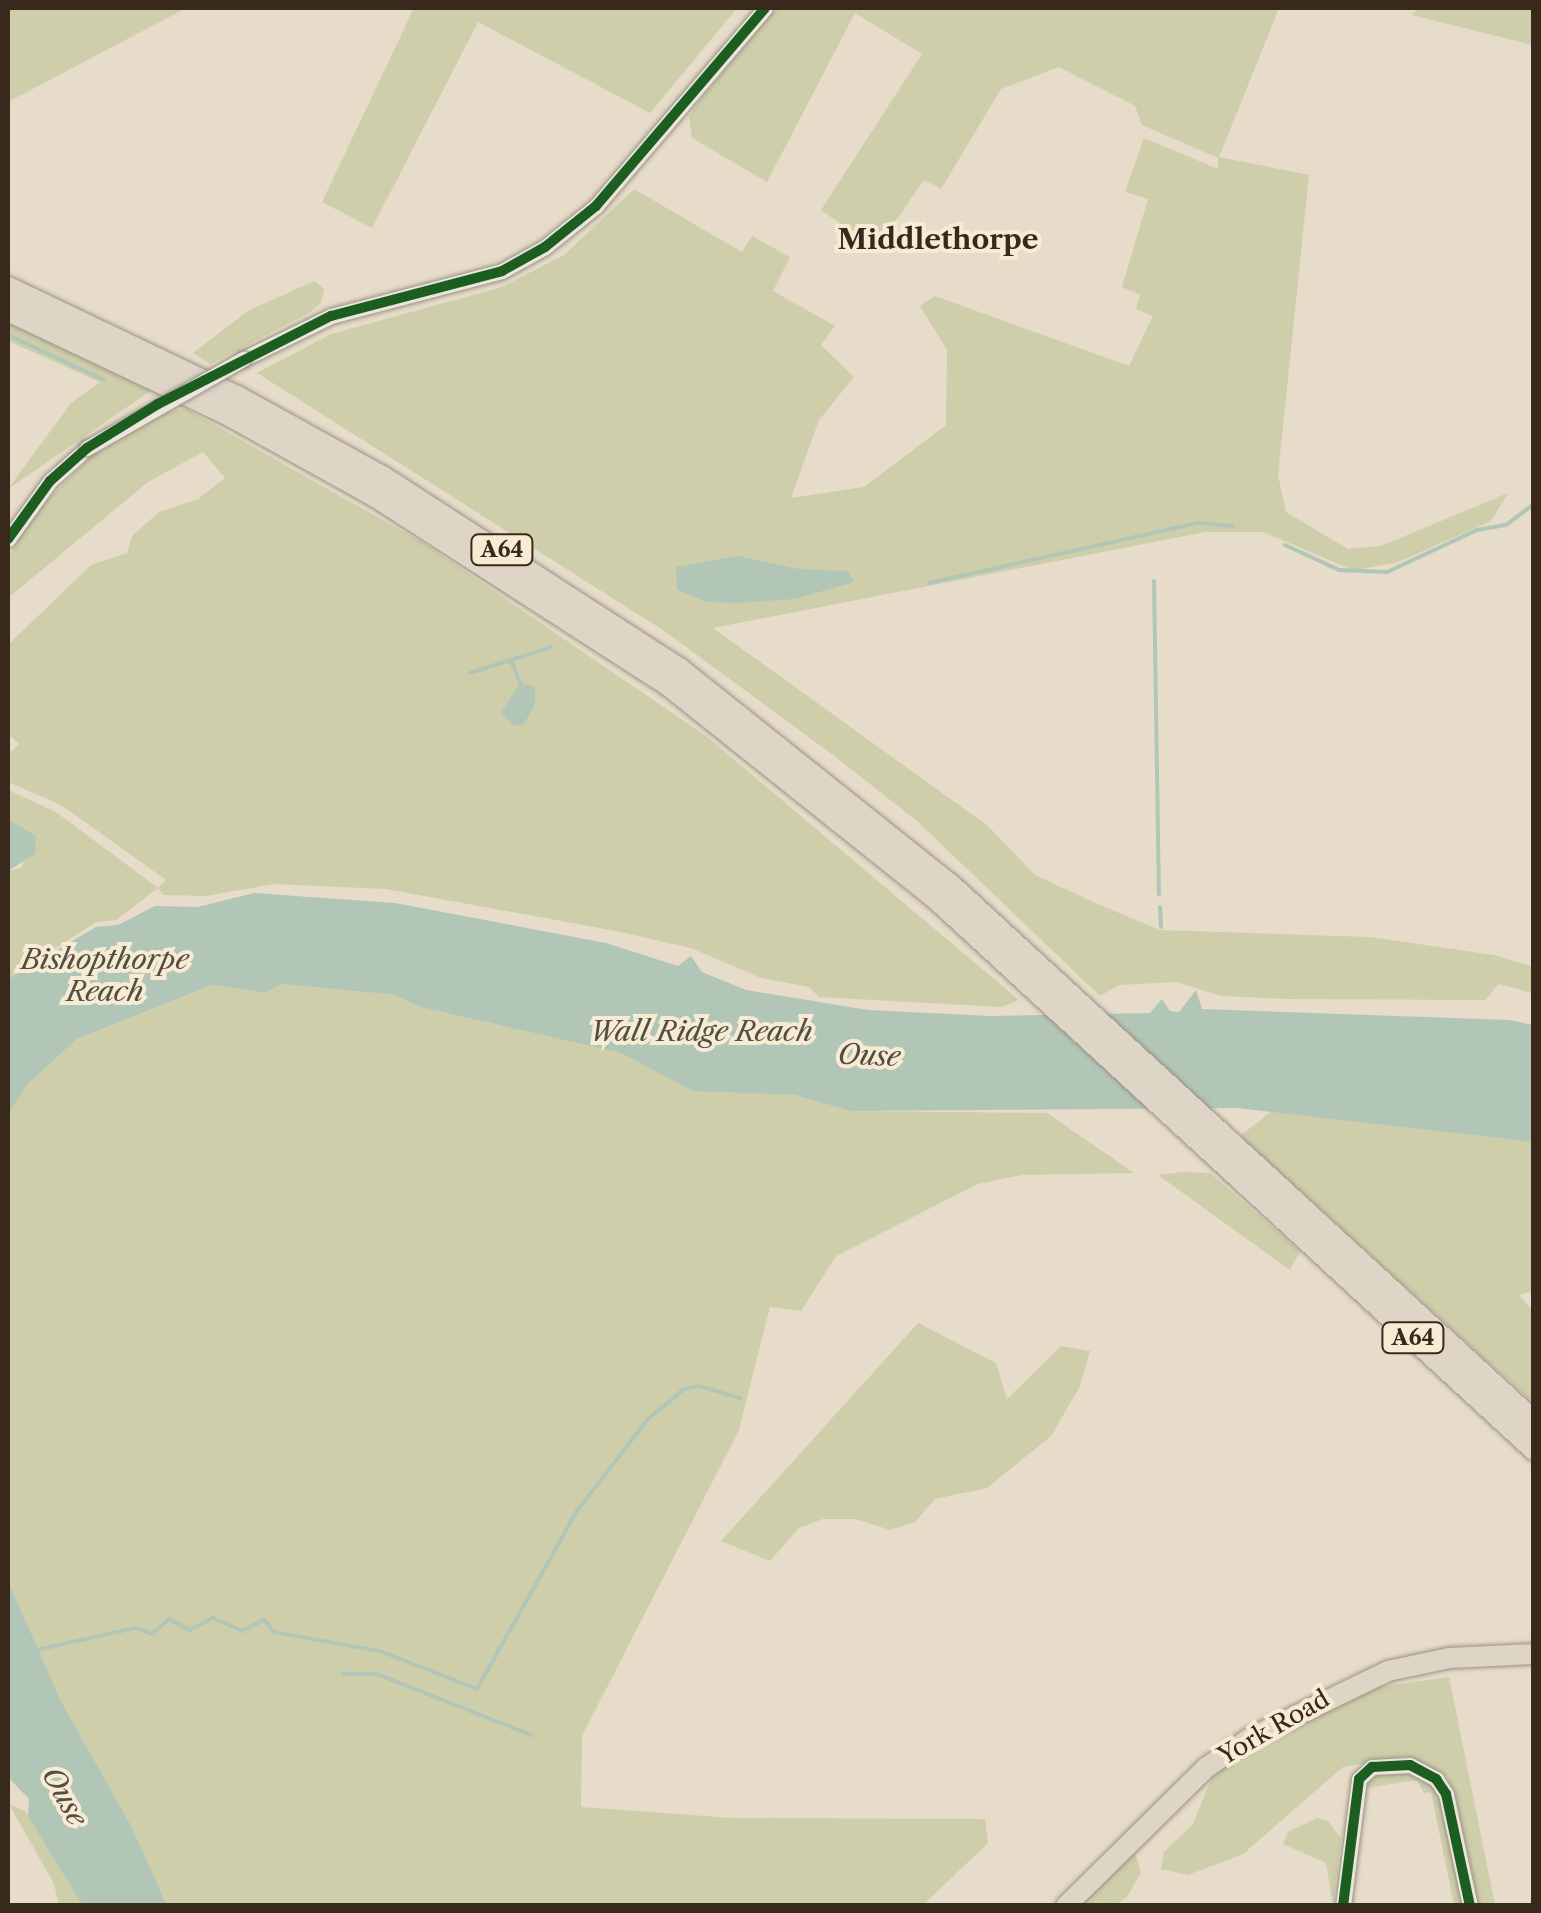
<!DOCTYPE html>
<html>
<head>
<meta charset="utf-8">
<style>
	body { margin:0 }
	#map { position:relative; width:1541px; height:1913px; overflow:hidden; background:#e6dcc9; font-family:"Libre Caslon Text",serif }
	div>[style] { position:absolute }
	[style*='--x'] { left:calc(var(--x)*1px); top:calc(var(--y)*1px); width:calc(var(--w)*1px); rotate:calc(var(--a)*1deg) }
	.green>* { inset:0; background:#ceceaa }
	.water>* { inset:0; background:#b2c6b7 }
	.stream>* { height:4px; margin:-2px; padding:0 2px; transform-origin:2px; border-radius:2px; background:#b2c6b7 }
	.roads { filter:drop-shadow(0 0 2px #9a9286) drop-shadow(0 0 2px #9a9286) }
	.minor>* { height:15px; margin:-7.5px; padding:0 7.5px; transform-origin:7.5px; border-radius:7.5px; background:#ebe5dc }
	.major>* { height:20px; margin:-10px; padding:0 10px; transform-origin:10px; border-radius:10px; background:#ded5c6 }
	.highway>* { height:22px; margin:-11px; padding:0 11px; transform-origin:11px; border-radius:11px; background:#ded5c6 }
	.bridges { filter:drop-shadow(0 0 2px #9a9286) drop-shadow(0 0 2px #9a9286) }
	.minor-bridge>* { height:15px; margin:-7.5px; padding:0 7.5px; transform-origin:7.5px; border-radius:7.5px; background:#ebe5dc }
	.cycleway>* { height:10px; margin:-5px; padding:0 5px; transform-origin:5px; border-radius:5px; background:#1b5e20 }
	span { translate:-50% -50%; white-space:nowrap; text-align:center; line-height:1.15; -webkit-text-stroke:8px #f7ebd4; paint-order:stroke }
	.shield-label span { padding:2px 8px; background:#f7ebd4; border:2px solid; border-radius:8px; -webkit-text-stroke-width:0 }
	.shield-label { font-size:22px; color:#39291d; font-weight:700 }
	.street-label { font-size:25px; color:#39291d }
	.neighbourhood-label { font-size:28px; color:#39291d; font-weight:700 }
	.water-label { font-size:28px; color:#524e42; font-style:italic }
	.frame { position:absolute; inset:0; border:10px solid #39291d; pointer-events:none }
</style>
</head>
<body>
<div id="map">
	<div class="green">
		<div style="clip-path:polygon(8px 8px,186px 8px,8px 102px)"></div>
		<div style="clip-path:polygon(414px 8px,737px 8px,650px 113px,478px 22px,372px 228px,322px 202px)"></div>
		<div style="clip-path:polygon(775px 8px,1279px 8px,1219px 157px,1309px 175px,1278px 475px,1286px 512px,1348px 549px,1381px 546px,1508px 493px,1491px 521px,1396px 563px,1353px 570px,1263px 532px,1205px 532px,713px 628px,988px 826px,1035px 875px,1100px 905px,1160px 930px,1370px 937px,1494px 955px,1533px 967px,1533px 993px,1498px 984px,1486px 1000px,1286px 999px,1221px 996px,1177px 982px,1119px 985px,1100px 996px,917px 821px,833px 755px,663px 630px,257px 373px,331px 334px,502px 287px,564px 255px,634px 189px,742px 252px,752px 236px,790px 257px,773px 291px,835px 326px,821px 345px,854px 377px,819px 420px,791px 498px,864px 487px,946px 425px,947px 350px,920px 306px,935px 296px,1129px 366px,1153px 316px,1136px 309px,1140px 295px,1122px 287px,1148px 199px,1125px 192px,1144px 138px,1218px 169px,1218px 158px,1142px 125px,1135px 106px,1059px 67px,1001px 89px,941px 189px,924px 180px,876px 249px,821px 210px,922px 54px,855px 13px,767px 182px,692px 138px,689px 117px,697px 104px)"></div>
		<div style="clip-path:polygon(1418px 8px,1531px 8px,1533px 45px,1412px 15px)"></div>
		<div style="clip-path:polygon(314px 281px,324px 289px,321px 303px,309px 313px,210px 364px,193px 353px,248px 311px)"></div>
		<div style="clip-path:polygon(8px 319px,152px 390px,8px 489px,71px 403px,100px 382px,8px 341px)"></div>
		<div style="clip-path:polygon(186px 409px,425px 544px,706px 736px,1019px 1000px,1001px 1007px,819px 997px,809px 987px,761px 978px,691px 948px,616px 931px,386px 889px,274px 884px,205px 896px,163px 895px,158px 888px,116px 920px,96px 922px,8px 979px,8px 871px,21px 868px,36px 836px,8px 819px,8px 790px,56px 812px,158px 888px,166px 880px,61px 805px,8px 782px,8px 755px,19px 744px,8px 734px,8px 645px,91px 565px,127px 553px,132px 536px,159px 512px,198px 499px,225px 478px,203px 452px,148px 482px,8px 598px,8px 558px,24px 523px,92px 456px,166px 411px)"></div>
		<div style="clip-path:polygon(281px 984px,395px 995px,420px 1007px,621px 1053px,693px 1090px,795px 1095px,850px 1111px,1047px 1113px,1134px 1173px,1022px 1175px,978px 1184px,836px 1256px,801px 1311px,770px 1307px,739px 1430px,582px 1736px,581px 1807px,732px 1818px,985px 1819px,988px 1843px,923px 1905px,167px 1905px,132px 1827px,62px 1703px,8px 1581px,8px 1114px,29px 1083px,77px 1039px,212px 985px,266px 993px)"></div>
		<div style="clip-path:polygon(1272px 1111px,1533px 1142px,1533px 1291px,1519px 1295px,1533px 1311px,1533px 1403px,1240px 1136px)"></div>
		<div style="clip-path:polygon(1183px 1172px,1210px 1173px,1300px 1251px,1290px 1270px,1158px 1175px)"></div>
		<div style="clip-path:polygon(918px 1323px,996px 1363px,1007px 1399px,1061px 1346px,1090px 1351px,1079px 1388px,1051px 1436px,987px 1488px,935px 1499px,915px 1522px,890px 1530px,856px 1519px,823px 1519px,799px 1528px,770px 1561px,721px 1541px)"></div>
		<div style="clip-path:polygon(1449px 1677px,1495px 1905px,1476px 1905px,1448px 1777px,1406px 1756px,1343px 1767px,1243px 1854px,1188px 1875px,1161px 1869px,1164px 1852px,1193px 1824px,1211px 1779px,1232px 1761px,1329px 1705px,1379px 1687px)"></div>
		<div style="clip-path:polygon(1404px 1772px,1427px 1779px,1443px 1803px,1463px 1905px,1454px 1905px,1431px 1792px,1424px 1793px,1417px 1780px,1359px 1789px,1377px 1774px)"></div>
		<div style="clip-path:polygon(9px 1804px,26px 1812px,82px 1905px,59px 1905px,54px 1884px)"></div>
		<div style="clip-path:polygon(1317px 1818px,1328px 1821px,1341px 1838px,1333px 1905px,1326px 1863px,1283px 1844px,1288px 1832px)"></div>
		<div style="clip-path:polygon(1135px 1853px,1141px 1873px,1127px 1897px,1116px 1905px,1078px 1906px)"></div>
	</div>
	<div class="water">
		<div style="clip-path:polygon(738px 556px,798px 569px,848px 571px,854px 582px,795px 599px,737px 603px,707px 602px,677px 590px,676px 567px)"></div>
		<div style="clip-path:polygon(520px 684px,535px 686px,535px 704px,524px 724px,514px 726px,501px 712px)"></div>
		<div style="clip-path:polygon(8px 819px,36px 836px,35px 854px,8px 871px)"></div>
		<div style="clip-path:polygon(254px 893px,395px 903px,606px 943px,678px 966px,691px 956px,702px 972px,746px 990px,868px 1010px,990px 1016px,1150px 1013px,1162px 999px,1170px 1011px,1179px 1012px,1196px 990px,1202px 1009px,1509px 1020px,1533px 1025px,1533px 1142px,1237px 1108px,850px 1111px,795px 1095px,693px 1091px,621px 1053px,420px 1007px,395px 995px,281px 984px,266px 993px,212px 985px,77px 1039px,29px 1083px,8px 1114px,8px 979px,96px 927px,118px 925px,155px 906px,198px 907px)"></div>
		<div style="clip-path:polygon(8px 1581px,62px 1703px,132px 1827px,167px 1905px,82px 1905px,28px 1816px,29px 1799px,8px 1777px)"></div>
	</div>
	<div class="stream">
		<div style="--x:8;--y:335;--w:106;--a:25.1"></div>
		<div style="--x:1285;--y:545;--w:60;--a:24.8"></div>
		<div style="--x:1339;--y:570;--w:48;--a:2.4"></div>
		<div style="--x:1387;--y:572;--w:99;--a:-25"></div>
		<div style="--x:1477;--y:530;--w:29;--a:-10"></div>
		<div style="--x:1506;--y:525;--w:35;--a:-37"></div>
		<div style="--x:1154;--y:581;--w:313;--a:89.1"></div>
		<div style="--x:929;--y:583;--w:276;--a:-12.6"></div>
		<div style="--x:1198;--y:523;--w:35;--a:5"></div>
		<div style="--x:511;--y:660;--w:26;--a:69"></div>
		<div style="--x:470;--y:673;--w:85;--a:-17.8"></div>
		<div style="--x:1160;--y:907;--w:20;--a:87"></div>
		<div style="--x:36;--y:1650;--w:101;--a:-12.5"></div>
		<div style="--x:135;--y:1628;--w:18;--a:19"></div>
		<div style="--x:152;--y:1634;--w:23;--a:-41"></div>
		<div style="--x:169;--y:1619;--w:24;--a:28"></div>
		<div style="--x:190;--y:1630;--w:26;--a:-28"></div>
		<div style="--x:213;--y:1618;--w:32;--a:24"></div>
		<div style="--x:242;--y:1631;--w:25;--a:-27"></div>
		<div style="--x:264;--y:1620;--w:16;--a:50"></div>
		<div style="--x:274;--y:1632;--w:108;--a:10.2"></div>
		<div style="--x:380;--y:1651;--w:104;--a:21.4"></div>
		<div style="--x:477;--y:1689;--w:204;--a:-60.7"></div>
		<div style="--x:577;--y:1511;--w:115;--a:-52.4"></div>
		<div style="--x:647;--y:1420;--w:48;--a:-40"></div>
		<div style="--x:684;--y:1389;--w:15;--a:-11"></div>
		<div style="--x:699;--y:1386;--w:43;--a:16.3"></div>
		<div style="--x:343;--y:1674;--w:34;--a:0"></div>
		<div style="--x:377;--y:1674;--w:166;--a:21.6"></div>
	</div>
	<div class="roads">
		<div class="minor">
			<div style="--x:243;--y:359;--w:98;--a:-26"></div>
			<div style="--x:331;--y:316;--w:177;--a:-14.7"></div>
			<div style="--x:502;--y:271;--w:49;--a:-29.2"></div>
			<div style="--x:545;--y:247;--w:65;--a:-38.8"></div>
			<div style="--x:596;--y:206;--w:260;--a:-49.5"></div>
			<div style="--x:8;--y:539;--w:72;--a:-54.1"></div>
			<div style="--x:50;--y:481;--w:50;--a:-41.7"></div>
			<div style="--x:1343;--y:1906;--w:128;--a:-82.8"></div>
			<div style="--x:1359;--y:1779;--w:18;--a:-43"></div>
			<div style="--x:1372;--y:1767;--w:38;--a:-3"></div>
			<div style="--x:1410;--y:1765;--w:30;--a:28"></div>
			<div style="--x:1436;--y:1779;--w:18;--a:56"></div>
			<div style="--x:1446;--y:1794;--w:115;--a:77.9"></div>
		</div>
		<div class="major">
			<div style="--x:1066;--y:1906;--w:198;--a:-44.6"></div>
			<div style="--x:1207;--y:1767;--w:52;--a:-34"></div>
			<div style="--x:1250;--y:1738;--w:153;--a:-25.9"></div>
			<div style="--x:1388;--y:1671;--w:62;--a:-12"></div>
			<div style="--x:1449;--y:1658;--w:85;--a:-2.7"></div>
		</div>
		<div class="highway">
			<div style="--x:8;--y:288;--w:254;--a:25.5"></div>
			<div style="--x:237;--y:397;--w:166;--a:28.9"></div>
			<div style="--x:382;--y:477;--w:354;--a:32.9"></div>
			<div style="--x:679;--y:669;--w:347;--a:38.6"></div>
			<div style="--x:950;--y:885;--w:793;--a:42.6"></div>
			<div style="--x:8;--y:310;--w:241;--a:25.3"></div>
			<div style="--x:226;--y:413;--w:169;--a:29"></div>
			<div style="--x:374;--y:495;--w:351;--a:32.8"></div>
			<div style="--x:669;--y:685;--w:343;--a:38.6"></div>
			<div style="--x:937;--y:899;--w:812;--a:42.65"></div>
		</div>
	</div>
	<div class="bridges">
		<div class="minor-bridge">
			<div style="--x:87;--y:448;--w:180;--a:-29.7"></div>
		</div>
	</div>
	<div class="cycleway">
		<div style="--x:8;--y:539;--w:72;--a:-54.1"></div>
		<div style="--x:50;--y:481;--w:50;--a:-41.7"></div>
		<div style="--x:87;--y:448;--w:84;--a:-31.8"></div>
		<div style="--x:158;--y:404;--w:194;--a:-27"></div>
		<div style="--x:331;--y:316;--w:177;--a:-14.7"></div>
		<div style="--x:502;--y:271;--w:49;--a:-29.2"></div>
		<div style="--x:545;--y:247;--w:65;--a:-38.8"></div>
		<div style="--x:596;--y:206;--w:260;--a:-49.5"></div>
		<div style="--x:1343;--y:1906;--w:128;--a:-82.8"></div>
		<div style="--x:1359;--y:1779;--w:18;--a:-43"></div>
		<div style="--x:1372;--y:1767;--w:38;--a:-3"></div>
		<div style="--x:1410;--y:1765;--w:30;--a:28"></div>
		<div style="--x:1436;--y:1779;--w:18;--a:56"></div>
		<div style="--x:1446;--y:1794;--w:115;--a:77.9"></div>
	</div>
	<div class="shield-label">
		<span style="left:502px;top:550px">A64</span>
		<span style="left:1413px;top:1338px">A64</span>
	</div>
	<div class="street-label">
		<span style="left:1274px;top:1728px;rotate:-30deg">York Road</span>
	</div>
	<div class="neighbourhood-label">
		<span style="left:938px;top:239px">Middlethorpe</span>
	</div>
	<div class="water-label">
		<span style="left:105px;top:975px">Bishopthorpe<br>Reach</span>
		<span style="left:701px;top:1031px">Wall Ridge Reach</span>
		<span style="left:869px;top:1055px;rotate:2deg">Ouse</span>
		<span style="left:65px;top:1796px;rotate:61deg">Ouse</span>
	</div>
	<div class="frame"></div>
</div>
</body>
</html>
